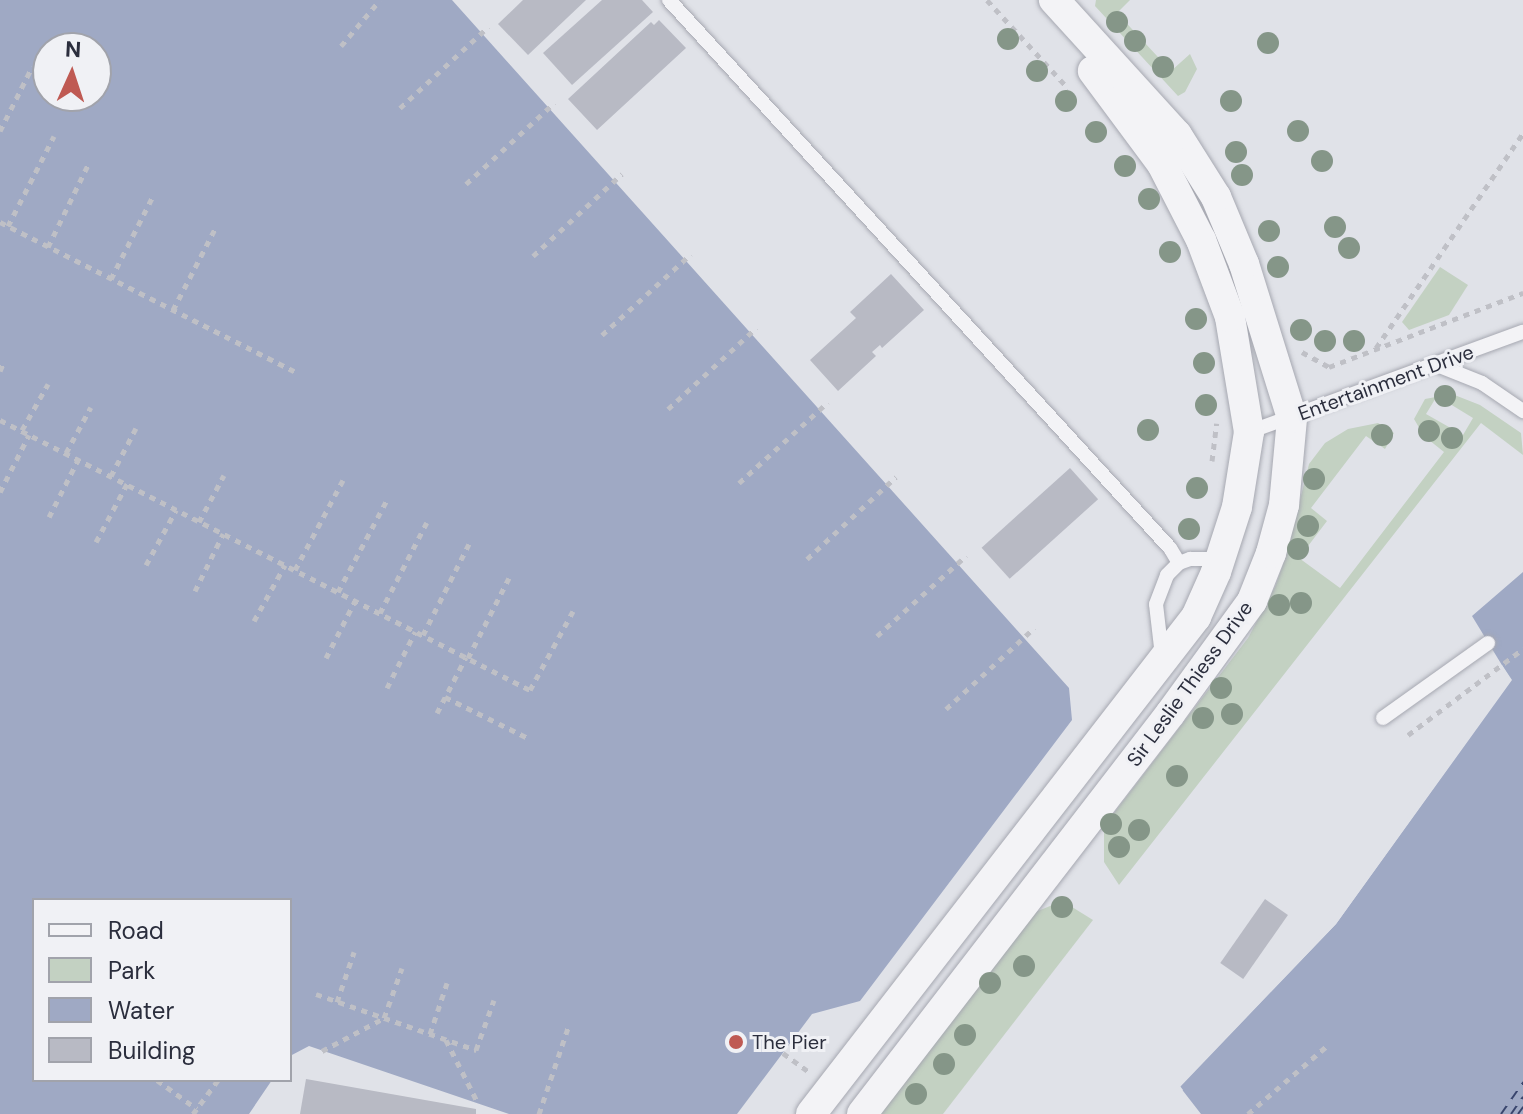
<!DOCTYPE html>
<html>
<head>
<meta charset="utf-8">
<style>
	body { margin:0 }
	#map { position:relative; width:1523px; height:1114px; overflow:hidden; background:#e0e2e8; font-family:"DM Sans",sans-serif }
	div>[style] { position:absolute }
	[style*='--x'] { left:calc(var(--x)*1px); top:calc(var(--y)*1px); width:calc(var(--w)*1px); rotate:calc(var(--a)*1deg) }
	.green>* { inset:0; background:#c3d1c2 }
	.water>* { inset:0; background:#9fa9c4 }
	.pier>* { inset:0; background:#e0e2e8 }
	.ferry>* { height:2px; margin-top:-1px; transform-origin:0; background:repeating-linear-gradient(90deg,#39456d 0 10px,transparent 0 18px) }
	.building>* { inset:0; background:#b8bac4; transform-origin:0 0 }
	.path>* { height:5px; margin-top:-2.5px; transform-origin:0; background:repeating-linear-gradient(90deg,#bfc0c6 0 6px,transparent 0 12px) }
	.roads { filter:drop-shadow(0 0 2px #a6a8b1) drop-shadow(0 0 2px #a6a8b1) }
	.service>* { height:14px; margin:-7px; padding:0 7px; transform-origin:7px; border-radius:7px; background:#f3f3f6 }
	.minor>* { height:30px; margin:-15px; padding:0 15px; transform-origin:15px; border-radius:15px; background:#f3f3f6 }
	.trees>* { width:22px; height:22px; margin:-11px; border-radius:50%; background:#859688 }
	.dots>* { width:22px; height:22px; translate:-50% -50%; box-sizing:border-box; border:4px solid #f0f1f5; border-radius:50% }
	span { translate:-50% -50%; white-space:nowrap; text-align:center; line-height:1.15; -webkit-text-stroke:6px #f0f1f5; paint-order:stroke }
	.street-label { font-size:20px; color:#2b2e3d }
	.poi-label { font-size:20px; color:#2b2e3d }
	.left { translate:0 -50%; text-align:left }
	.legend { position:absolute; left:32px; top:898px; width:260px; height:184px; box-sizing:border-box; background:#f0f1f5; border:2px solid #a1a3ab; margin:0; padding:10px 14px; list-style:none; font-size:24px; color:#2b2e3d }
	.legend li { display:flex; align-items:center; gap:16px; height:40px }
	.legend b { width:40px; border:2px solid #a1a3ab }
	.north { position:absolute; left:32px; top:32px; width:80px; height:80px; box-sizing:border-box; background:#f0f1f5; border:2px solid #a1a3ab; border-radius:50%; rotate:3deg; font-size:22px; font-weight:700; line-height:32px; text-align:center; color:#2b2e3d }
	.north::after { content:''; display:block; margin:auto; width:28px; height:36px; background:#bf5a53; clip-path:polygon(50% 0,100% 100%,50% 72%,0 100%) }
</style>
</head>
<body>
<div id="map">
	<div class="green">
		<div style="clip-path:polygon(1096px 0,1130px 0,1117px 13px,1171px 71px,1190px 54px,1197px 69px,1185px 92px,1178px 96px,1095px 6px)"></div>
		<div style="clip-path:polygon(1440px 267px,1468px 285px,1449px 315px,1409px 330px,1402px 322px)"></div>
		<div style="clip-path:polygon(evenodd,1452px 394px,1480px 405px,1521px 433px,1523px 455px,1481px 423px,1119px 885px,1104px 862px,1104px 826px,1248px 638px,1275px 587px,1286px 556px,1309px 464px,1325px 443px,1348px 429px,1378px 423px,1394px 433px,1385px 449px,1366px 436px,1311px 508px,1327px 521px,1299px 558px,1340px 588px,1444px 452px,1424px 436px,1414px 419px,1425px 399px,1452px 394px,1437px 396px,1473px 418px,1463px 435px,1426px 414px,1437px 396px)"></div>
		<div style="clip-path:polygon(1055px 904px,1072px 907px,1093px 920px,943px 1114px,877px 1114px,1033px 913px)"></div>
	</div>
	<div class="water">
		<div style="clip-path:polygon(evenodd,0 0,452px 0,1069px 688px,1072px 720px,860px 1001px,812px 1014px,737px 1114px,509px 1114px,309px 1046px,290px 1056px,290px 900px,34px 900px,34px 1080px,272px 1080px,249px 1114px,0 1114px,0 0,48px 48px,96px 48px,96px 96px,48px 96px,48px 48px)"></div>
		<div style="clip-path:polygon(1523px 572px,1523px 1114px,1201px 1114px,1180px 1087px,1336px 924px,1511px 680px,1472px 616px)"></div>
	</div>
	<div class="pier">
		<div style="clip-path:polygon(1502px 665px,1512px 680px,1336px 924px,1180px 1086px,1183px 1090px,1180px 1093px,1177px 1084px,1333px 922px,1507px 680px,1498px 667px)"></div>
	</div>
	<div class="ferry">
		<div style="--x:1501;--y:1114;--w:39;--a:-55"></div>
		<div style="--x:1511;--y:1114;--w:21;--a:-55"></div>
		<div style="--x:1518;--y:1114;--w:9;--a:-54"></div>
	</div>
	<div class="building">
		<div style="clip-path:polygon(523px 0,586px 0,528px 55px,498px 24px)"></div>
		<div style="clip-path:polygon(602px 0,642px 0,653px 12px,572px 85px,543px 53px)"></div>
		<div style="clip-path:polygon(659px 20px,686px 48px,597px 130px,568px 99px,651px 22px,654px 25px)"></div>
		<div style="clip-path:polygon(891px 274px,924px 310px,882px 348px,880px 345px,872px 352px,876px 356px,838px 391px,810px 360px,856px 318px,850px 312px)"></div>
		<div style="left:1070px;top:468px;width:42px;height:119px;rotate:48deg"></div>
		<div style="left:1265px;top:899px;width:28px;height:78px;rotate:35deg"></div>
		<div style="clip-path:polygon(306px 1079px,476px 1109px,476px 1114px,300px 1114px)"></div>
	</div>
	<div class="path">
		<div style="--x:987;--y:0;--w:120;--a:47.4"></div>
		<div style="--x:341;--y:46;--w:60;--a:-49.7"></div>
		<div style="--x:400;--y:108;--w:120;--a:-42.6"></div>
		<div style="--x:0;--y:131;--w:72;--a:-63.4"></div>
		<div style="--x:466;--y:184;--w:120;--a:-42.6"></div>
		<div style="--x:0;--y:222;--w:330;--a:26.9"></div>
		<div style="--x:8;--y:226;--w:101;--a:-62.9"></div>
		<div style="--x:48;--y:247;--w:91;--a:-64"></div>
		<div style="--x:533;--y:256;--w:121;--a:-42.7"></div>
		<div style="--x:111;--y:279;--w:91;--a:-63.2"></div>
		<div style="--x:173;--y:310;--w:91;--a:-62.6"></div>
		<div style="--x:602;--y:335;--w:120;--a:-42.3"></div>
		<div style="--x:1376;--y:348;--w:260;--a:-55.6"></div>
		<div style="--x:1302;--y:352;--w:31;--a:29"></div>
		<div style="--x:1329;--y:367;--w:208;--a:-20.9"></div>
		<div style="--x:0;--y:371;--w:8;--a:-67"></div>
		<div style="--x:668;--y:409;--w:120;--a:-42.6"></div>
		<div style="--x:0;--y:420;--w:595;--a:27"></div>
		<div style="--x:530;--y:690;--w:90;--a:-61.4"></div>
		<div style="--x:22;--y:430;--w:53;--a:-60.5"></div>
		<div style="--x:66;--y:453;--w:52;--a:-61.5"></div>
		<div style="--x:1212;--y:461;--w:38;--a:-83"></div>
		<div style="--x:111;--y:476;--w:54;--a:-62.5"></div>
		<div style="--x:739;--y:483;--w:120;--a:-42.3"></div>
		<div style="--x:0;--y:492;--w:64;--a:-63"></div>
		<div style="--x:49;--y:517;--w:64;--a:-63"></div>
		<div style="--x:199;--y:522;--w:53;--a:-62"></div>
		<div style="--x:96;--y:542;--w:66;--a:-61.9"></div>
		<div style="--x:807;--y:559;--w:121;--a:-42.7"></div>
		<div style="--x:146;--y:565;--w:63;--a:-61.4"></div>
		<div style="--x:295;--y:570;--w:102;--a:-61.9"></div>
		<div style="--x:195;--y:591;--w:64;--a:-63.8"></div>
		<div style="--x:338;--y:592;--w:104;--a:-62"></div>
		<div style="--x:380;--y:613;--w:102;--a:-62.7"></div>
		<div style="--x:254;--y:621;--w:64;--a:-61"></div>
		<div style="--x:423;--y:635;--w:102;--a:-63.2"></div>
		<div style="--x:877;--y:636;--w:120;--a:-42"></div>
		<div style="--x:326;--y:658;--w:64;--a:-63"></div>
		<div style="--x:468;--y:658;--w:90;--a:-62.9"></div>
		<div style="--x:387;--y:688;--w:63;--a:-63.4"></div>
		<div style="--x:445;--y:697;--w:93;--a:26.3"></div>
		<div style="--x:946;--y:709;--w:120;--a:-42.6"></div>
		<div style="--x:437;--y:713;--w:63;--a:-62.6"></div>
		<div style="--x:1408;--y:735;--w:144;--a:-36.8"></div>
		<div style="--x:316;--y:994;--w:170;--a:19.3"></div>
		<div style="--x:476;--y:1050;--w:53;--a:-70.2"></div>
		<div style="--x:337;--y:1002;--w:53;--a:-71.2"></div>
		<div style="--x:430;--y:1034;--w:54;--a:-71.6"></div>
		<div style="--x:446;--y:1040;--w:71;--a:63.1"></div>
		<div style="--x:322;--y:1051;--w:70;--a:-28"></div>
		<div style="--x:384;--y:1018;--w:53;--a:-70.2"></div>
		<div style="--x:783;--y:1053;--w:34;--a:36"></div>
		<div style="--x:157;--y:1080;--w:49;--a:35.9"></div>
		<div style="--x:193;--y:1114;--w:42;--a:-53.7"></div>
		<div style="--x:539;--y:1114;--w:91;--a:-71.4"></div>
		<div style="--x:1248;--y:1114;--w:106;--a:-40.8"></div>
	</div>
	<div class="roads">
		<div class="service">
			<div style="--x:669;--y:0;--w:742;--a:47.57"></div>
			<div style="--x:1170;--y:548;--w:17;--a:59"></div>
			<div style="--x:1437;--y:365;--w:48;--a:21.8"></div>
			<div style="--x:1482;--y:383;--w:50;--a:34.3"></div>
			<div style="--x:1249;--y:432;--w:292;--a:-20.1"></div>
			<div style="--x:1162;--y:656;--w:52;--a:-96.6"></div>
			<div style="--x:1156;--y:604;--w:31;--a:-69"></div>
			<div style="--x:1167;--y:575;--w:17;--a:-45"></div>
			<div style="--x:1179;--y:563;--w:12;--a:-20"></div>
			<div style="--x:1190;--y:559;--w:31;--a:0"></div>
			<div style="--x:1383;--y:718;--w:129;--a:-35.5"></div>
		</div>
		<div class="minor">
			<div style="--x:811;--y:1114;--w:629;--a:-52.24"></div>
			<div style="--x:1196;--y:617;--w:49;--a:-66"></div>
			<div style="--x:1216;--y:572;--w:68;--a:-72.1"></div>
			<div style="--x:1237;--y:507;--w:76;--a:-80.9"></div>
			<div style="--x:1249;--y:432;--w:117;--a:-99.4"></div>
			<div style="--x:1230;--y:317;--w:82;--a:-110.6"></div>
			<div style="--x:1201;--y:240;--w:85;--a:-117.2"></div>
			<div style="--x:1162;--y:164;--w:116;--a:-126.6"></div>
			<div style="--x:862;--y:1114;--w:505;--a:-52.4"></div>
			<div style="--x:1170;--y:714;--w:140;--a:-54"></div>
			<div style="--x:1252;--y:601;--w:52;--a:-68.4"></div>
			<div style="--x:1271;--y:553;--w:50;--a:-74.8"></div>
			<div style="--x:1284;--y:505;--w:87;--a:-84.7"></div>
			<div style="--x:1292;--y:418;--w:161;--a:-107.3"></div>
			<div style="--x:1244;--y:264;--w:73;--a:-112.7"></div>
			<div style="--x:1216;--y:197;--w:73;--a:-122.2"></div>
			<div style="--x:1177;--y:135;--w:183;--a:-132.3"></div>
		</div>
	</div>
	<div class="trees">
		<div style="left:1117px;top:22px"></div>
		<div style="left:1008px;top:39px"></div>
		<div style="left:1135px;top:41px"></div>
		<div style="left:1268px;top:43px"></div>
		<div style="left:1163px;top:67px"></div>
		<div style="left:1037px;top:71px"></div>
		<div style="left:1066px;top:101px"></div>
		<div style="left:1231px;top:101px"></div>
		<div style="left:1298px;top:131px"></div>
		<div style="left:1096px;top:132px"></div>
		<div style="left:1236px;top:152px"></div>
		<div style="left:1322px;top:161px"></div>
		<div style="left:1125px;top:166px"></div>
		<div style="left:1242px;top:175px"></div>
		<div style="left:1149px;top:199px"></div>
		<div style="left:1335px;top:227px"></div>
		<div style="left:1269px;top:231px"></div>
		<div style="left:1349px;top:248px"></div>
		<div style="left:1170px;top:252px"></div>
		<div style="left:1278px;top:267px"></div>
		<div style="left:1196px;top:319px"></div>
		<div style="left:1301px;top:330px"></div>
		<div style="left:1325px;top:341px"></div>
		<div style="left:1354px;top:341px"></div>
		<div style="left:1204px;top:363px"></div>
		<div style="left:1445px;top:396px"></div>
		<div style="left:1206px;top:405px"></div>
		<div style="left:1148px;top:430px"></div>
		<div style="left:1429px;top:431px"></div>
		<div style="left:1382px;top:435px"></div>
		<div style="left:1452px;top:438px"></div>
		<div style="left:1314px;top:479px"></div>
		<div style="left:1197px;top:488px"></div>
		<div style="left:1308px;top:526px"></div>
		<div style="left:1189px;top:529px"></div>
		<div style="left:1298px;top:549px"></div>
		<div style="left:1301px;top:603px"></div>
		<div style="left:1279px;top:605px"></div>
		<div style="left:1221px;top:688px"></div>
		<div style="left:1232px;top:714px"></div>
		<div style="left:1203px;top:718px"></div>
		<div style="left:1177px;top:776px"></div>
		<div style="left:1111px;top:824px"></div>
		<div style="left:1139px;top:830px"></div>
		<div style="left:1119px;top:847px"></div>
		<div style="left:1062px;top:907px"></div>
		<div style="left:1024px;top:966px"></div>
		<div style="left:990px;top:983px"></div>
		<div style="left:965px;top:1035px"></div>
		<div style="left:944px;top:1064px"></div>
		<div style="left:916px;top:1094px"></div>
	</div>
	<div class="dots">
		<div style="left:736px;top:1042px;background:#bf5a53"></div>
	</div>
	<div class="street-label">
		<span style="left:1386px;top:383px;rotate:-20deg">Entertainment Drive</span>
		<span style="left:1190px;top:684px;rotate:-54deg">Sir Leslie Thiess Drive</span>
	</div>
	<div class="poi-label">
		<span class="left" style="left:752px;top:1042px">The Pier</span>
	</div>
	<ul class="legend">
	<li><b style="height:10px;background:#f3f3f6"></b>Road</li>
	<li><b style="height:22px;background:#c3d1c2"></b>Park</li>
	<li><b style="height:22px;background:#9fa9c4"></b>Water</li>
	<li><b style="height:22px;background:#b8bac4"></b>Building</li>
	</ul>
	<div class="north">N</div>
</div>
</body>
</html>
